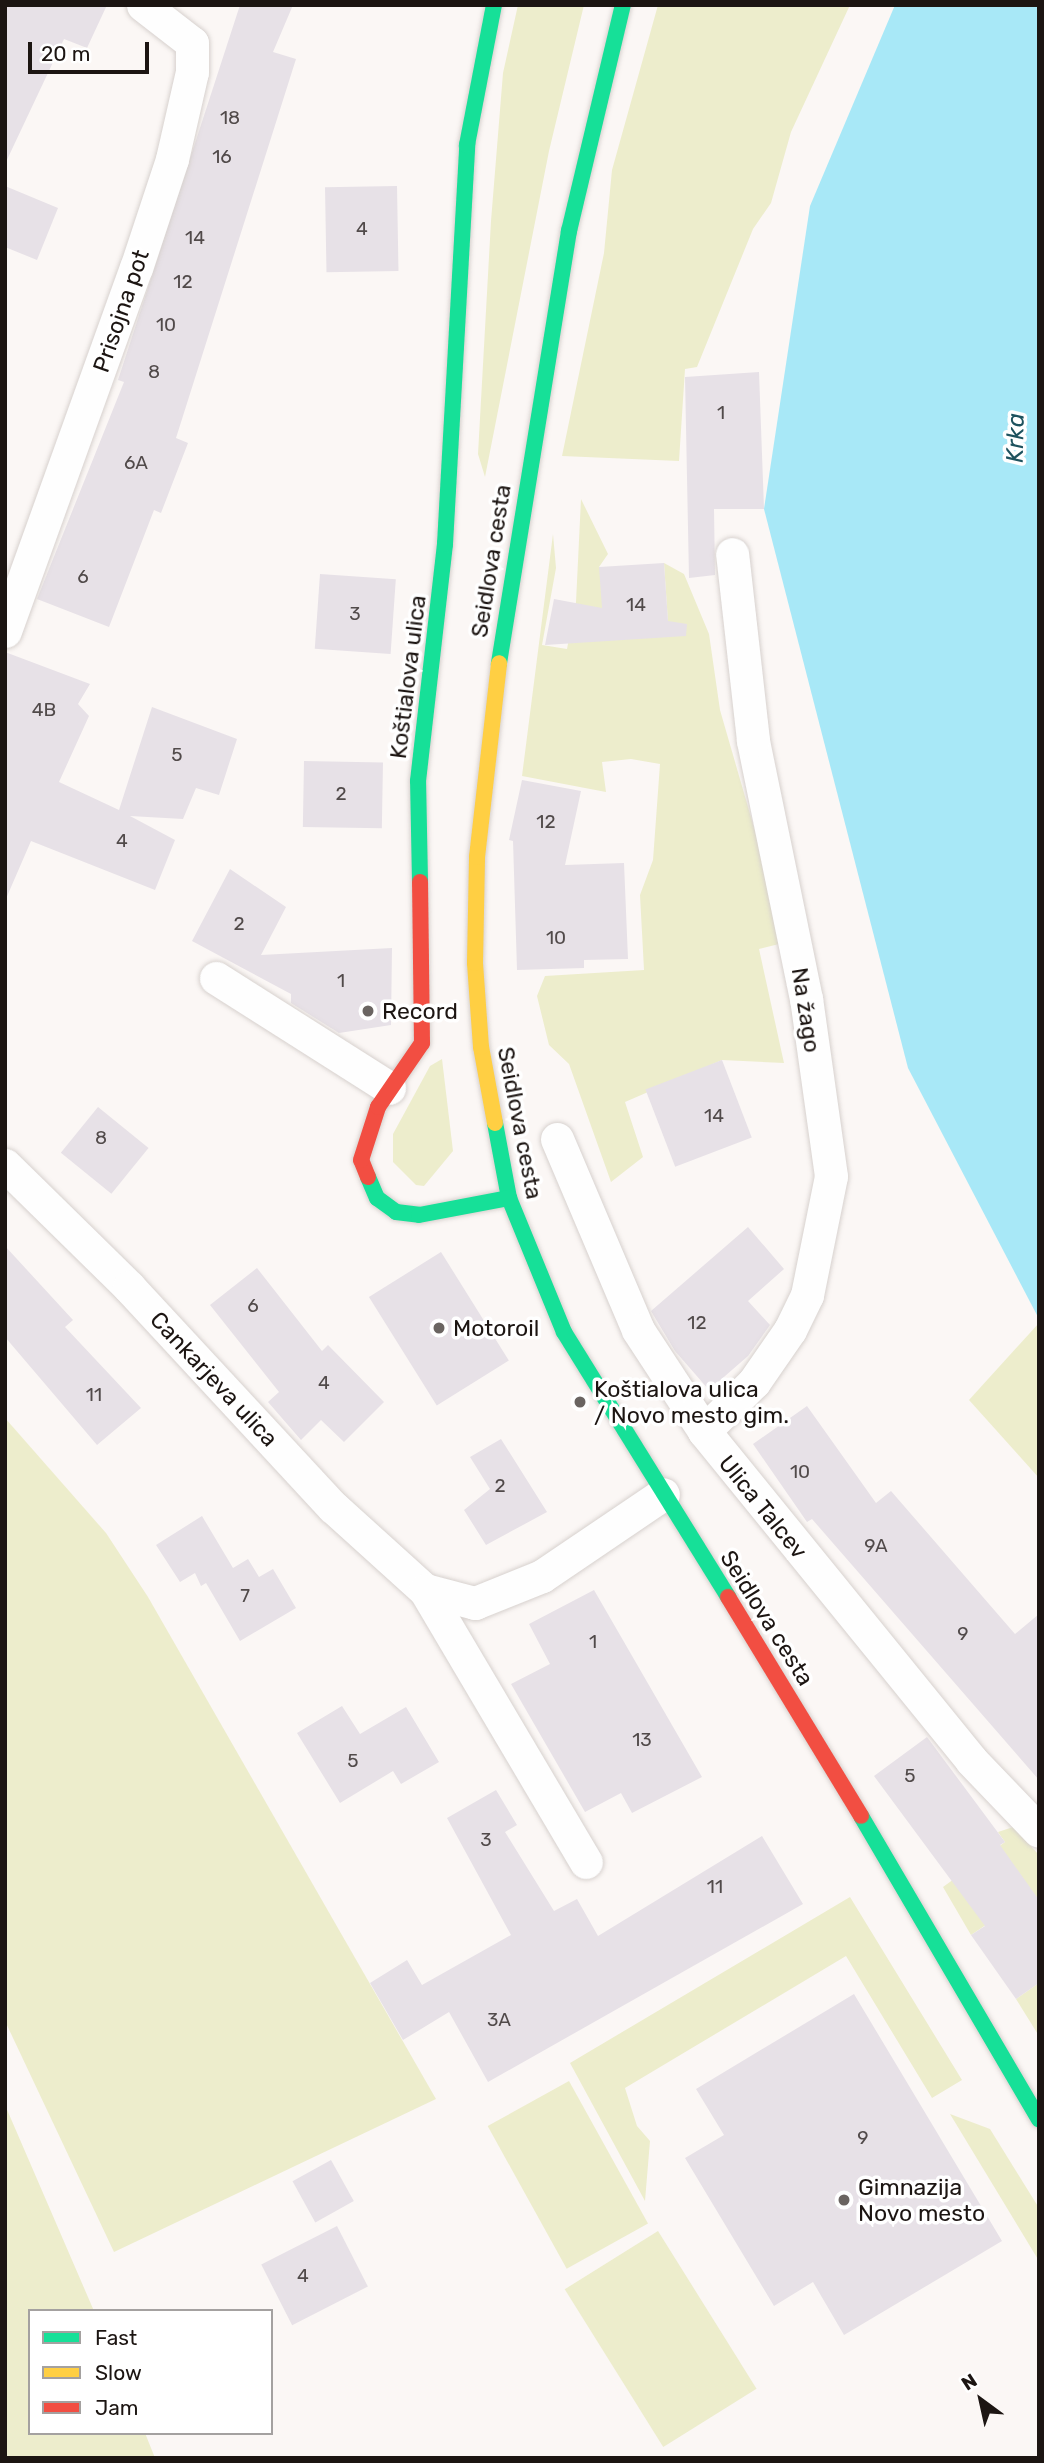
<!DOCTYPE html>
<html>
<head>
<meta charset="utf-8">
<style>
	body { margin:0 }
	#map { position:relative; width:1044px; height:2463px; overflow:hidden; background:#fbf7f5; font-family:Rubik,sans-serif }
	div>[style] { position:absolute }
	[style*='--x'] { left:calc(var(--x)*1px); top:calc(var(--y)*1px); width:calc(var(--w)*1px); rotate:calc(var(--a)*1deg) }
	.green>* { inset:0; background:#ededcc; transform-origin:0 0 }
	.water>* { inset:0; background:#a8e8f7 }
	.building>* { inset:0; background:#e7e1e7; transform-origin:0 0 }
	.roads { filter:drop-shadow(0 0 2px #d7d1ce) drop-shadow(0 0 2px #d7d1ce) }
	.street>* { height:33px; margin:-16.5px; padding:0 16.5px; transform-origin:16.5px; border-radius:16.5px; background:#fefefe }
	.fast>* { height:16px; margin:-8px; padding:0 8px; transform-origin:8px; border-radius:8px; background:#16e098 }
	.slow>* { height:16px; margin:-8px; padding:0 8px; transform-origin:8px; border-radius:8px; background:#ffcf43 }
	.jam>* { height:16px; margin:-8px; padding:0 8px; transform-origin:8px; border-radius:8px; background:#f24e42 }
	.dots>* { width:19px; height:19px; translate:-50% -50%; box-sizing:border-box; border:4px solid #fff; border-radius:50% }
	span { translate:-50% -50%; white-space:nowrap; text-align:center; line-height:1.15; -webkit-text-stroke:7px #fff; paint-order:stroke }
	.number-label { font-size:19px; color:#514a4a }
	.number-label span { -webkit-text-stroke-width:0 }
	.street-label { font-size:23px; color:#1c1512 }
	.poi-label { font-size:23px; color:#1c1512 }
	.left { translate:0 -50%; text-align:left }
	.water-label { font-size:24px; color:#1d525e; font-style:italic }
	.frame { position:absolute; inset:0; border:7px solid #1c1512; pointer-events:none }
	.legend { position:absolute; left:28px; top:2309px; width:245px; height:126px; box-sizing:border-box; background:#fff; border:2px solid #a4a1a0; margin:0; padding:9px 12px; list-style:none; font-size:21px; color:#1c1512 }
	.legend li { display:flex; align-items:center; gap:14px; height:35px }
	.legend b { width:35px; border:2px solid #a4a1a0 }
	.north { position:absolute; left:946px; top:2365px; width:70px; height:70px; -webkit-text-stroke:5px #fff; paint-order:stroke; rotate:327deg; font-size:19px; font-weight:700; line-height:28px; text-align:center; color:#1c1512 }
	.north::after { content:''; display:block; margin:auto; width:24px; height:32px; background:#1c1512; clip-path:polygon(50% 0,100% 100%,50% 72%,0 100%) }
	.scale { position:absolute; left:28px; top:42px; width:121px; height:32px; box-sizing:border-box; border:4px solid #1c1512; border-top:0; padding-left:9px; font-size:21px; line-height:24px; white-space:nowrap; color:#1c1512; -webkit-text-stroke:5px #fff; paint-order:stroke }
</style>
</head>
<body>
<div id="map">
	<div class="green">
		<div style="clip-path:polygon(518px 5px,584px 5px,549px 151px,485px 477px,478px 454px,491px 221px,503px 73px)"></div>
		<div style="clip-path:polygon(658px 5px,850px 5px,791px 132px,771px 203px,753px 229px,697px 367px,685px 369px,679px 461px,562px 456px,604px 253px,612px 170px)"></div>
		<div style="clip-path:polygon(581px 499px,608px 554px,599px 567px,669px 637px,664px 563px,684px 574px,709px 634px,720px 710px,787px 942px,759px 949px,784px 1063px,722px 1060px,625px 1102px,643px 1157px,611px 1182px,569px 1064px,549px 1045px,537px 996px,545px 976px,644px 970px,640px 895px,653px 860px,660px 764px,631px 759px,602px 762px,606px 792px,522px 776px,553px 534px,556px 568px,542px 645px,567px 649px,576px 602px)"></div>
		<div style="clip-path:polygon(442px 1059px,453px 1151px,424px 1186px,416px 1185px,393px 1162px,393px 1134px,430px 1066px)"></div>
		<div style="clip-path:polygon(1039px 1323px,1039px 1478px,969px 1400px)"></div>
		<div style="clip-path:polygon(5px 1418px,106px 1533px,148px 1597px,436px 2099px,114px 2252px,5px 2021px)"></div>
		<div style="clip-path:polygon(1013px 1827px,1039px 1855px,1039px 1900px,1033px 1893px,971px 1935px,943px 1887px,1005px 1842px,998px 1832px)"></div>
		<div style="clip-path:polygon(850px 1897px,962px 2080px,932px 2098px,846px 1956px,625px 2088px,637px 2126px,650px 2141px,645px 2201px,570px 2063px)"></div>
		<div style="clip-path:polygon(1039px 1983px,1039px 2036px,1016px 1999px)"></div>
		<div style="left:569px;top:2081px;width:163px;height:93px;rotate:61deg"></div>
		<div style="clip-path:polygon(5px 2105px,94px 2311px,30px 2311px,30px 2433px,145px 2433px,155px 2458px,5px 2458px)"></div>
		<div style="clip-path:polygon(950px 2114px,990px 2129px,1039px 2208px,1039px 2261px)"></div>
		<div style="left:658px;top:2231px;width:186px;height:110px;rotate:58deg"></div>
	</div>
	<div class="water">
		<div style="clip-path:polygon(895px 5px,1039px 5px,1039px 1319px,908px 1068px,764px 509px,810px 206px)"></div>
	</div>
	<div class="building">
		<div style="clip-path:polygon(5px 5px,107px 5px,87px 48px,64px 39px,5px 164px)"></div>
		<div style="clip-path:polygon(240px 5px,293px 5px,273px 52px,296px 59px,176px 438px,188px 443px,161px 513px,154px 510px,109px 627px,37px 599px,124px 382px,118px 380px)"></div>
		<div style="clip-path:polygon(5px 186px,58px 208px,37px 260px,5px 247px)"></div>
		<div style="left:397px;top:186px;width:85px;height:72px;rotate:89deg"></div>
		<div style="clip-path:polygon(759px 372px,764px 509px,714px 509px,715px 575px,689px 578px,685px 377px)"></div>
		<div style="clip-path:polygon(664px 563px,668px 621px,687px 624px,686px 636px,545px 645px,554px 599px,602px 608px,599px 567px)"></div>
		<div style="left:320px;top:574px;width:76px;height:75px;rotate:4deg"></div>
		<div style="clip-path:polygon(5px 652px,90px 684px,78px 704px,89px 716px,59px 782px,119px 810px,152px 707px,237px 739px,219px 795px,196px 788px,183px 819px,130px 816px,175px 840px,155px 890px,31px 841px,5px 901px)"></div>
		<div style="left:304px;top:761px;width:79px;height:66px;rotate:1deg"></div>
		<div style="clip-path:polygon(522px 780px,581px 791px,565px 865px,624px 863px,628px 959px,584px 960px,584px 968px,517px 970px,513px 841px,509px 840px)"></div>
		<div style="clip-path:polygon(230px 869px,286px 907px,261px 955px,392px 948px,391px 1025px,339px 1033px,291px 1003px,291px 994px,192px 941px)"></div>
		<div style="left:722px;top:1060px;width:83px;height:82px;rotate:69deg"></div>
		<div style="left:98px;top:1107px;width:65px;height:59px;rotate:39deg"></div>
		<div style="clip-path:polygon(748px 1227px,784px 1269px,748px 1301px,770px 1325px,748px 1356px,709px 1390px,675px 1351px,651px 1311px)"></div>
		<div style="clip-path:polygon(5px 1246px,73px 1320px,65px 1327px,141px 1408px,97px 1445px,5px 1337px)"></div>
		<div style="left:441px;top:1252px;width:128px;height:85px;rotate:58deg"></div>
		<div style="clip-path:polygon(257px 1268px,322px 1351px,328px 1345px,384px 1402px,344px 1442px,321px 1420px,301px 1440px,268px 1402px,279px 1392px,210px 1305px)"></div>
		<div style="clip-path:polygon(807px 1406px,876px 1503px,891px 1491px,1015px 1634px,1039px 1614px,1039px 1780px,812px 1519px,807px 1522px,753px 1444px)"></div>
		<div style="clip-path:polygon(501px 1439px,547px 1512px,486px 1545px,464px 1510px,490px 1489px,470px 1457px)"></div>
		<div style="clip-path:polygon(202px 1516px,233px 1568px,248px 1559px,259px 1577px,273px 1569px,296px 1608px,240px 1641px,206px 1583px,201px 1586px,195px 1573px,180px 1582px,156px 1545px)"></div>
		<div style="clip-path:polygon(594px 1590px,702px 1777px,632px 1813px,621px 1793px,585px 1812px,511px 1684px,550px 1664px,529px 1624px)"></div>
		<div style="clip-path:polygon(342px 1706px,360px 1734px,406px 1707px,439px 1762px,401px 1784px,393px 1771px,340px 1803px,297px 1733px)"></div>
		<div style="clip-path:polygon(927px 1737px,1005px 1842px,1000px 1845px,1039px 1900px,1039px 1983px,1016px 1999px,971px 1935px,985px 1926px,874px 1776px)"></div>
		<div style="clip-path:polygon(496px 1790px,517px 1825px,505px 1832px,554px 1911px,577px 1899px,598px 1936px,762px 1836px,803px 1904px,488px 2082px,449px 2012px,403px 2040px,370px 1983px,407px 1960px,422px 1985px,511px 1935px,447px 1818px)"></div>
		<div style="clip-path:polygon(854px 1994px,1002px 2241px,844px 2335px,813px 2282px,774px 2306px,685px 2158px,724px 2135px,696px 2089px)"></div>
		<div style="left:331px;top:2160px;width:47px;height:44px;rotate:61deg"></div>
		<div style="left:337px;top:2226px;width:68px;height:85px;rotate:63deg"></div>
	</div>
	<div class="roads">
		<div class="street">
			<div style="--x:5;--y:631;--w:386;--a:-70.2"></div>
			<div style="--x:136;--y:268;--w:115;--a:-71.7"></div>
			<div style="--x:172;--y:159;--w:89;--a:-77.1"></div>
			<div style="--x:192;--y:72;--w:29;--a:-90"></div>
			<div style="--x:192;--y:43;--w:62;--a:-142.2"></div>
			<div style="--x:216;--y:978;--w:205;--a:32.4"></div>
			<div style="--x:557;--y:1139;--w:207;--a:67"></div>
			<div style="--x:638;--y:1330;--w:121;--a:56.8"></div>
			<div style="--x:704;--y:1431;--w:424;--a:50.9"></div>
			<div style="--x:971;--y:1760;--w:98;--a:46.2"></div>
			<div style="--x:5;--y:1165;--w:174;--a:44.5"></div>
			<div style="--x:129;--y:1287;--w:300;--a:47.2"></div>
			<div style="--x:333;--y:1507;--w:124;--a:42.1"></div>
			<div style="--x:425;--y:1590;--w:52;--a:14.6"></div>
			<div style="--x:475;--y:1603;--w:72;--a:-21.9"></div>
			<div style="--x:542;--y:1576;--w:146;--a:-34.1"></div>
			<div style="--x:704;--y:1431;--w:70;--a:-44.4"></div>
			<div style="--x:754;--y:1382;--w:63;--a:-55.3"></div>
			<div style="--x:790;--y:1330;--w:39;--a:-64"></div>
			<div style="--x:807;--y:1295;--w:121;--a:-78.6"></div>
			<div style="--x:831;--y:1176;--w:179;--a:-98"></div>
			<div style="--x:806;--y:999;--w:264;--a:-101.6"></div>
			<div style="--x:753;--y:740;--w:187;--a:-96.4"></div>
			<div style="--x:425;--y:1590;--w:316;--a:59.4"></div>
		</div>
		<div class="fast">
			<div style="--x:499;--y:663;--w:438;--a:-80.8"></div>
			<div style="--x:569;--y:231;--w:232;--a:-76.6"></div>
			<div style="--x:420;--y:882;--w:101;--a:-91.1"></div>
			<div style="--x:418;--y:781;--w:239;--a:-83.5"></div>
			<div style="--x:445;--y:544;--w:400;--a:-86.8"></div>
			<div style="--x:467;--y:145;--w:143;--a:-79.1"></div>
			<div style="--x:495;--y:1123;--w:76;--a:79.4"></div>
			<div style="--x:509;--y:1198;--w:145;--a:67.7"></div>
			<div style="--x:564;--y:1332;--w:312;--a:58.2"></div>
			<div style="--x:368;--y:1177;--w:23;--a:67"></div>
			<div style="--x:377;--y:1198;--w:24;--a:36"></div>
			<div style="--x:396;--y:1212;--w:23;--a:7"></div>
			<div style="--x:419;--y:1215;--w:92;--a:-10.7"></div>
			<div style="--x:861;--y:1816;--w:352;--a:59.6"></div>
		</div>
		<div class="slow">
			<div style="--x:495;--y:1123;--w:77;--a:-100.4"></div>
			<div style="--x:481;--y:1047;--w:84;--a:-94.1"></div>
			<div style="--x:475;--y:963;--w:106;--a:-88.9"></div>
			<div style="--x:477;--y:857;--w:195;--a:-83.5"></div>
		</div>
		<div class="jam">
			<div style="--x:368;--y:1177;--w:18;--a:-112"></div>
			<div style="--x:361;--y:1160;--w:56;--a:-72.2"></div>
			<div style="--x:378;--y:1107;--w:78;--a:-55.5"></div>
			<div style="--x:422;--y:1043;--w:161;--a:-90.7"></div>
			<div style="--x:728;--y:1597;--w:256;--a:58.7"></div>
		</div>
	</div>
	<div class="dots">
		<div style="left:368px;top:1011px;background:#6a6461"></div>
		<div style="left:439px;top:1328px;background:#6a6461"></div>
		<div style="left:580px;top:1402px;background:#6a6461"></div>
		<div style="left:844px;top:2200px;background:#6a6461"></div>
	</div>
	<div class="number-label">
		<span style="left:230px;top:118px">18</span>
		<span style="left:222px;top:157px">16</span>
		<span style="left:362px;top:229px">4</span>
		<span style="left:195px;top:238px">14</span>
		<span style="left:183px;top:282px">12</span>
		<span style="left:166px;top:325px">10</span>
		<span style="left:154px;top:372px">8</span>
		<span style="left:721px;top:413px">1</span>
		<span style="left:136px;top:463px">6A</span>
		<span style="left:83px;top:577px">6</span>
		<span style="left:636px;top:605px">14</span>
		<span style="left:355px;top:614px">3</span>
		<span style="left:44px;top:710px">4B</span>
		<span style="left:177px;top:755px">5</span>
		<span style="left:341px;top:794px">2</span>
		<span style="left:546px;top:822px">12</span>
		<span style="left:122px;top:841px">4</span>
		<span style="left:239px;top:924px">2</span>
		<span style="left:556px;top:938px">10</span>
		<span style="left:341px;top:981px">1</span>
		<span style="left:714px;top:1116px">14</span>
		<span style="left:101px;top:1138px">8</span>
		<span style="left:253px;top:1306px">6</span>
		<span style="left:697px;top:1323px">12</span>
		<span style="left:324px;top:1383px">4</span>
		<span style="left:94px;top:1395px">11</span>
		<span style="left:800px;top:1472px">10</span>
		<span style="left:500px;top:1486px">2</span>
		<span style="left:876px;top:1546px">9A</span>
		<span style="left:245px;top:1596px">7</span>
		<span style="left:963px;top:1634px">9</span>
		<span style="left:593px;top:1642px">1</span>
		<span style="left:642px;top:1740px">13</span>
		<span style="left:353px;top:1761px">5</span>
		<span style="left:910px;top:1776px">5</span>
		<span style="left:486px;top:1840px">3</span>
		<span style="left:715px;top:1887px">11</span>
		<span style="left:499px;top:2020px">3A</span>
		<span style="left:863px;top:2138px">9</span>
		<span style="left:303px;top:2276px">4</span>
	</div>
	<div class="street-label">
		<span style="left:121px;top:311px;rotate:-71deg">Prisojna pot</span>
		<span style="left:491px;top:561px;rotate:-81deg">Seidlova cesta</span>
		<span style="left:408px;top:677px;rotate:-83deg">Koštialova ulica</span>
		<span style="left:806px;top:1010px;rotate:81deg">Na žago</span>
		<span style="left:520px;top:1123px;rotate:79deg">Seidlova cesta</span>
		<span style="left:214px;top:1379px;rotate:47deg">Cankarjeva ulica</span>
		<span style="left:763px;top:1507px;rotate:51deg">Ulica Talcev</span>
		<span style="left:767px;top:1618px;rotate:58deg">Seidlova cesta</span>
	</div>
	<div class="poi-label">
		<span class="left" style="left:382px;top:1011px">Record</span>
		<span class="left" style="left:453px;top:1328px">Motoroil</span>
		<span class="left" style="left:594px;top:1402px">Koštialova ulica<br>/ Novo mesto gim.</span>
		<span class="left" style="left:858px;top:2200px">Gimnazija<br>Novo mesto</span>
	</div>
	<div class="water-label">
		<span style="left:1016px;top:438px;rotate:-89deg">Krka</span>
	</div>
	<div class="frame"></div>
	<ul class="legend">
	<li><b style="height:9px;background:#16e098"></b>Fast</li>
	<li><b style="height:9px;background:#ffcf43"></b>Slow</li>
	<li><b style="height:9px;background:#f24e42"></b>Jam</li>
	</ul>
	<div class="north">N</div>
	<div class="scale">20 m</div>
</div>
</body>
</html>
